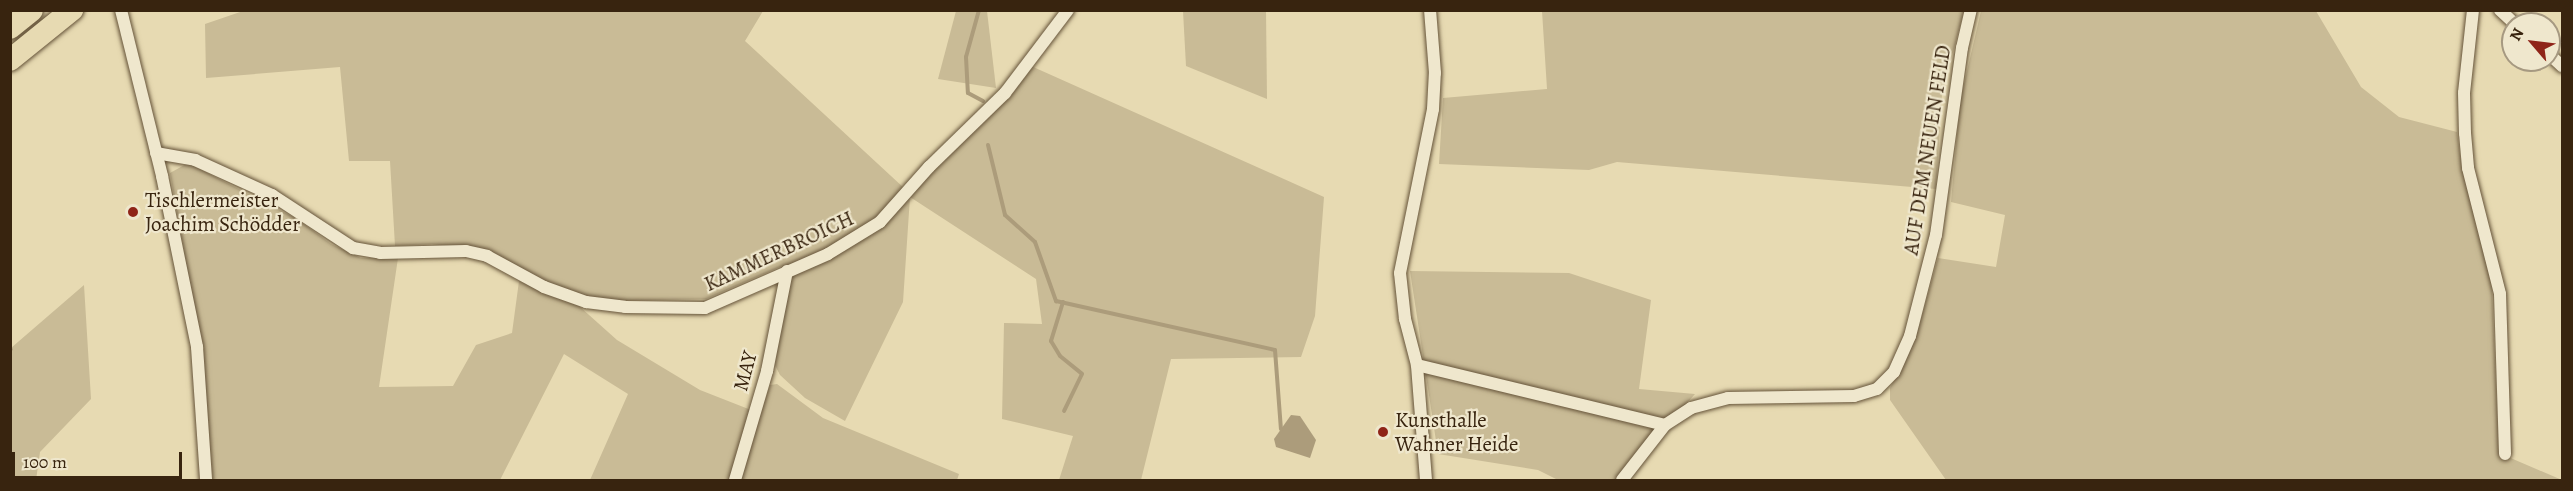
<!DOCTYPE html>
<html>
<head>
<meta charset="utf-8">
<style>
	body { margin:0 }
	#map { position:relative; width:2573px; height:491px; overflow:hidden; background:#e7dab2; font-family:Alegreya,serif }
	div>[style] { position:absolute }
	[style*='--x'] { left:calc(var(--x)*1px); top:calc(var(--y)*1px); width:calc(var(--w)*1px); rotate:calc(var(--a)*1deg) }
	.green>* { inset:0; background:#c9bb96 }
	.water>* { inset:0; background:#ac9c7b }
	.stream>* { height:4px; margin:-2px; padding:0 2px; transform-origin:2px; border-radius:2px; background:#ac9c7b }
	.roads { filter:drop-shadow(0 0 2px #645238) drop-shadow(0 0 2px #645238) }
	.minor>* { height:12px; margin:-6px; padding:0 6px; transform-origin:6px; border-radius:6px; background:#efe7cd }
	.motorway>* { height:22px; margin:-11px; padding:0 11px; transform-origin:11px; border-radius:11px; background:#e7dab2 }
	.dots>* { width:16px; height:16px; translate:-50% -50%; box-sizing:border-box; border:3px solid #efe7cd; border-radius:50% }
	span { translate:-50% -50%; white-space:nowrap; text-align:center; line-height:1.15; -webkit-text-stroke:4.5px #efe7cd; paint-order:stroke }
	.street-label { font-size:21px; color:#38240f }
	.poi-label { font-size:21px; color:#38240f }
	.left { translate:0 -50%; text-align:left }
	.frame { position:absolute; inset:0; border:12px solid #38240f; pointer-events:none }
	.north { position:absolute; left:2501px; top:12px; width:60px; height:60px; box-sizing:border-box; background:#efe7cd; border:2px solid #a69981; border-radius:50%; rotate:298deg; font-size:16px; font-weight:700; line-height:24px; text-align:center; color:#38240f }
	.north::after { content:''; display:block; margin:auto; width:21px; height:27px; background:#8f2418; clip-path:polygon(50% 0,100% 100%,50% 72%,0 100%) }
	.scale { position:absolute; left:12px; top:452px; width:170px; height:27px; box-sizing:border-box; border:3px solid #38240f; border-top:0; padding-left:8px; font-size:18px; line-height:21px; white-space:nowrap; color:#38240f; -webkit-text-stroke:4px #efe7cd; paint-order:stroke }
</style>
</head>
<body>
<div id="map">
	<div class="green">
		<div style="clip-path:polygon(246px 10px,763px 11px,745px 41px,904px 188px,1031px 66px,1324px 197px,1315px 316px,1301px 357px,1171px 359px,1141px 480px,1059px 480px,1073px 436px,1002px 419px,1004px 323px,1042px 324px,1036px 279px,910px 197px,903px 302px,845px 421px,805px 398px,780px 375px,775px 365px,782px 266px,706px 299px,609px 301px,581px 296px,546px 282px,489px 252px,432px 244px,395px 246px,390px 161px,349px 161px,340px 67px,206px 78px,205px 24px)"></div>
		<div style="clip-path:polygon(956px 11px,987px 11px,996px 88px,938px 79px)"></div>
		<div style="clip-path:polygon(1183px 11px,1266px 11px,1267px 99px,1186px 66px)"></div>
		<div style="clip-path:polygon(1542px 11px,1964px 11px,1942px 94px,1936px 189px,1617px 162px,1589px 170px,1439px 164px,1443px 98px,1547px 89px)"></div>
		<div style="clip-path:polygon(1981px 11px,2316px 11px,2361px 87px,2399px 117px,2457px 132px,2462px 169px,2491px 272px,2499px 453px,2562px 480px,1946px 480px,1890px 400px,1890px 388px,1916px 337px,1938px 258px,1996px 267px,2005px 215px,1951px 202px,1960px 101px)"></div>
		<div style="clip-path:polygon(188px 163px,297px 219px,331px 244px,361px 258px,398px 258px,379px 387px,453px 386px,476px 345px,512px 333px,519px 281px,579px 306px,617px 340px,700px 390px,751px 410px,729px 480px,590px 480px,628px 394px,564px 354px,500px 480px,213px 480px,200px 349px,205px 347px,201px 347px,170px 173px)"></div>
		<div style="clip-path:polygon(1410px 271px,1569px 273px,1651px 300px,1639px 389px,1695px 394px,1618px 480px,1558px 480px,1538px 470px,1438px 454px)"></div>
		<div style="clip-path:polygon(84px 285px,91px 399px,40px 452px,36px 480px,11px 480px,11px 348px)"></div>
		<div style="clip-path:polygon(777px 384px,823px 418px,959px 474px,957px 480px,739px 480px,770px 385px)"></div>
	</div>
	<div class="water">
		<div style="clip-path:polygon(1291px 415px,1300px 416px,1316px 440px,1310px 458px,1276px 447px,1274px 439px)"></div>
	</div>
	<div class="stream">
		<div style="--x:979;--y:10;--w:49;--a:105.5"></div>
		<div style="--x:966;--y:57;--w:36;--a:87"></div>
		<div style="--x:968;--y:93;--w:17;--a:28"></div>
		<div style="--x:988;--y:145;--w:72;--a:76.3"></div>
		<div style="--x:1005;--y:215;--w:40;--a:42"></div>
		<div style="--x:1035;--y:242;--w:63;--a:70.4"></div>
		<div style="--x:1056;--y:301;--w:224;--a:12.6"></div>
		<div style="--x:1275;--y:350;--w:79;--a:85.7"></div>
		<div style="--x:1063;--y:302;--w:41;--a:107.1"></div>
		<div style="--x:1051;--y:341;--w:17;--a:59"></div>
		<div style="--x:1060;--y:356;--w:28;--a:39"></div>
		<div style="--x:1082;--y:374;--w:41;--a:115.9"></div>
		<div style="--x:10;--y:350;--w:1;--a:-45"></div>
	</div>
	<div class="roads">
		<div class="minor">
			<div style="--x:121;--y:10;--w:171;--a:76.1"></div>
			<div style="--x:162;--y:176;--w:175;--a:78.4"></div>
			<div style="--x:197;--y:347;--w:133;--a:86.1"></div>
			<div style="--x:2473;--y:10;--w:83;--a:96.2"></div>
			<div style="--x:2464;--y:93;--w:40;--a:88.6"></div>
			<div style="--x:2465;--y:133;--w:35;--a:85"></div>
			<div style="--x:2468;--y:168;--w:130;--a:75.7"></div>
			<div style="--x:2500;--y:294;--w:160;--a:88.2"></div>
			<div style="--x:2500;--y:10;--w:21;--a:43"></div>
			<div style="--x:2549;--y:54;--w:18;--a:43"></div>
			<div style="--x:156;--y:153;--w:40;--a:10"></div>
			<div style="--x:195;--y:160;--w:85;--a:24.4"></div>
			<div style="--x:272;--y:195;--w:97;--a:33.2"></div>
			<div style="--x:353;--y:248;--w:27;--a:10"></div>
			<div style="--x:380;--y:253;--w:86;--a:-1.3"></div>
			<div style="--x:466;--y:251;--w:22;--a:13"></div>
			<div style="--x:487;--y:256;--w:65;--a:28.5"></div>
			<div style="--x:544;--y:287;--w:45;--a:19.7"></div>
			<div style="--x:586;--y:302;--w:39;--a:7"></div>
			<div style="--x:625;--y:307;--w:80;--a:0.7"></div>
			<div style="--x:705;--y:308;--w:134;--a:-23.7"></div>
			<div style="--x:828;--y:254;--w:61;--a:-31.6"></div>
			<div style="--x:880;--y:222;--w:74;--a:-48.3"></div>
			<div style="--x:929;--y:167;--w:106;--a:-44.2"></div>
			<div style="--x:1005;--y:93;--w:104;--a:-52.8"></div>
			<div style="--x:1417;--y:365;--w:255;--a:13.6"></div>
			<div style="--x:735;--y:480;--w:114;--a:-73.6"></div>
			<div style="--x:767;--y:371;--w:102;--a:-78.7"></div>
			<div style="--x:1426;--y:480;--w:115;--a:-94.5"></div>
			<div style="--x:1417;--y:365;--w:48;--a:-104.6"></div>
			<div style="--x:1405;--y:319;--w:46;--a:-96.2"></div>
			<div style="--x:1400;--y:273;--w:167;--a:-78.6"></div>
			<div style="--x:1433;--y:109;--w:36;--a:-87"></div>
			<div style="--x:1435;--y:73;--w:63;--a:-94.5"></div>
			<div style="--x:1622;--y:480;--w:70;--a:-52"></div>
			<div style="--x:1665;--y:425;--w:31;--a:-33"></div>
			<div style="--x:1691;--y:408;--w:38;--a:-15"></div>
			<div style="--x:1728;--y:398;--w:126;--a:-0.9"></div>
			<div style="--x:1854;--y:396;--w:24;--a:-17"></div>
			<div style="--x:1877;--y:389;--w:24;--a:-45"></div>
			<div style="--x:1894;--y:372;--w:39;--a:-66"></div>
			<div style="--x:1910;--y:336;--w:104;--a:-75.6"></div>
			<div style="--x:1936;--y:235;--w:189;--a:-82.1"></div>
			<div style="--x:1962;--y:48;--w:39;--a:-77"></div>
		</div>
		<div class="motorway">
			<div style="--x:10;--y:28;--w:28;--a:-39"></div>
			<div style="--x:10;--y:60;--w:80;--a:-38.9"></div>
		</div>
	</div>
	<div class="dots">
		<div style="left:133px;top:212px;background:#8f2418"></div>
		<div style="left:1383px;top:432px;background:#8f2418"></div>
	</div>
	<div class="street-label">
		<span style="left:1927px;top:150px;rotate:-81deg">AUF DEM NEUEN FELD</span>
		<span style="left:779px;top:251px;rotate:-25deg">KAMMERBROICH</span>
		<span style="left:745px;top:371px;rotate:-75deg">MAY</span>
	</div>
	<div class="poi-label">
		<span class="left" style="left:145px;top:212px">Tischlermeister<br>Joachim Schödder</span>
		<span class="left" style="left:1395px;top:432px">Kunsthalle<br>Wahner Heide</span>
	</div>
	<div class="frame"></div>
	<div class="north">N</div>
	<div class="scale">100 m</div>
</div>
</body>
</html>
